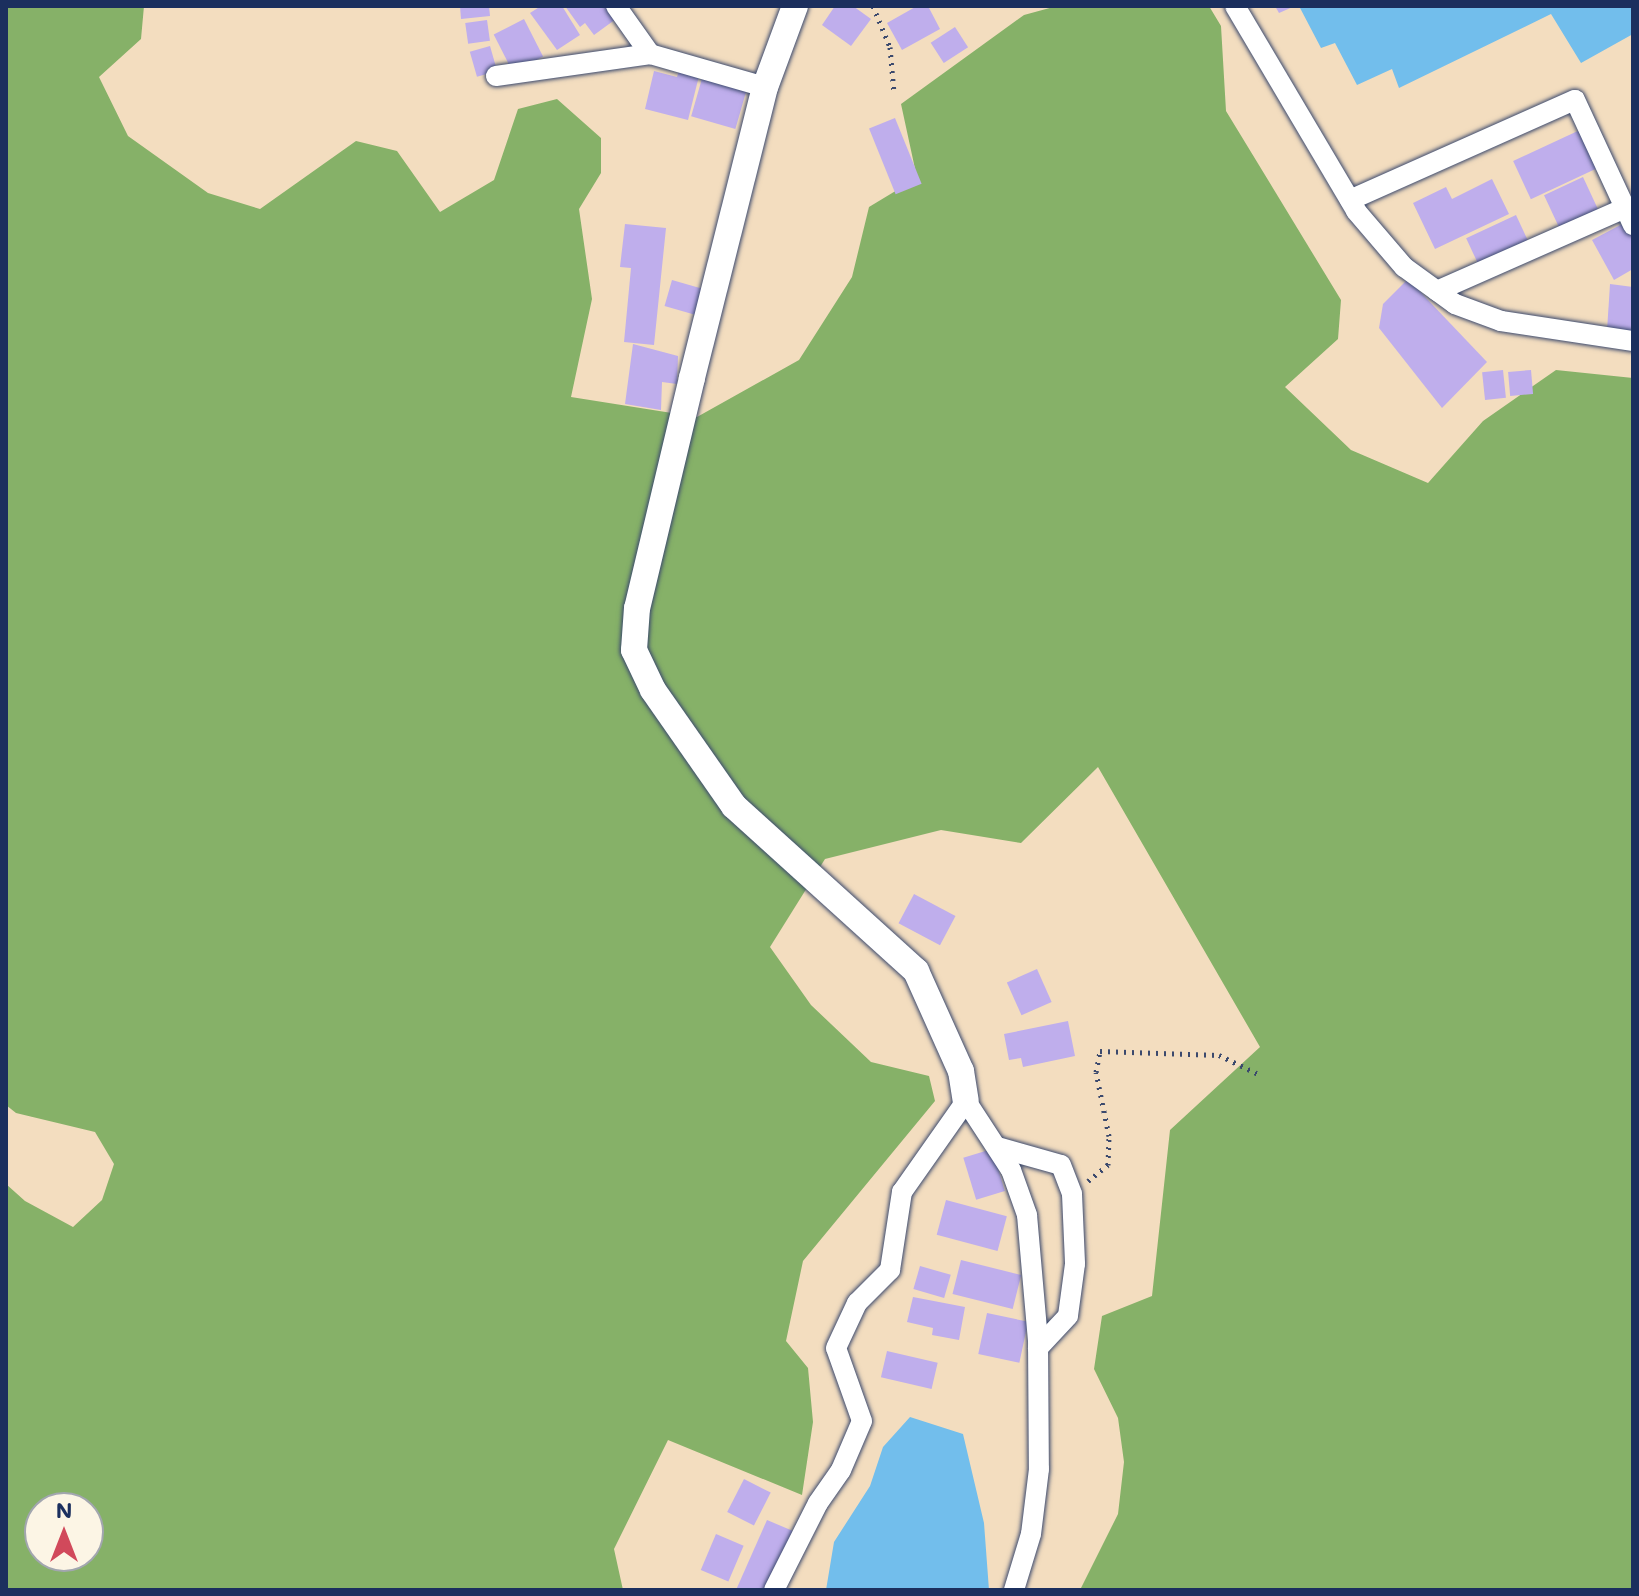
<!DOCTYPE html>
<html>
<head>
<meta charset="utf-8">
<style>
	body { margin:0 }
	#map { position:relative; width:1639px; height:1596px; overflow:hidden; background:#f3ddbf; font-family:Mali,sans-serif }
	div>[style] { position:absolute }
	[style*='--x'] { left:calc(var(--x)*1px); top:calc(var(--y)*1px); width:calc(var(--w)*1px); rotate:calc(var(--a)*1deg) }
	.forest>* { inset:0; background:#86b168 }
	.water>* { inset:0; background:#72beec }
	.building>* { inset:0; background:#bfaeec; transform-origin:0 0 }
	.path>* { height:5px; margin-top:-2.5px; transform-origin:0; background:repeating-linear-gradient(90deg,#3b496d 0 2px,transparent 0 8px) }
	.roads { filter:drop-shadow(0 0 2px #3b496d) drop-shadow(0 0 2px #3b496d) }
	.minor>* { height:20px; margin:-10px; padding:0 10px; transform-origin:10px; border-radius:10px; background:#fff }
	.tertiary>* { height:26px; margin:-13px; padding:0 13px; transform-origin:13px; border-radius:13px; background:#fff }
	span { translate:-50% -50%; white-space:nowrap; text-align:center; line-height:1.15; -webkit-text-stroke:7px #fcf5e5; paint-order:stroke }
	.frame { position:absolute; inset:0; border:8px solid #1b2f5e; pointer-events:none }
	.north { position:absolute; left:24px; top:1492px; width:80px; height:80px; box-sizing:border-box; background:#fcf5e5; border:2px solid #a2a6af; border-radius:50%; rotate:0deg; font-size:22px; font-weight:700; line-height:32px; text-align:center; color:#1b2f5e }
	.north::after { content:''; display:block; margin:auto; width:28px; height:36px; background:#d1495b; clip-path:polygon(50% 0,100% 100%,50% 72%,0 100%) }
</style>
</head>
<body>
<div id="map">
	<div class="forest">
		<div style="clip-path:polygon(evenodd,6px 6px,144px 6px,141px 39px,99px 77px,128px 136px,208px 193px,260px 209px,356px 141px,397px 151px,440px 212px,494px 180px,518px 109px,557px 99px,601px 138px,601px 173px,579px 209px,592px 299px,571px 397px,697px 417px,799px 360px,852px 277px,869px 207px,917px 178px,901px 104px,1024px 15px,1057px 6px,1209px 6px,1221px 26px,1226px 111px,1341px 300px,1338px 339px,1285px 387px,1351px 450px,1428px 483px,1483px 421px,1556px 370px,1633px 378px,1633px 1590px,1080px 1590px,1118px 1514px,1124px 1462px,1118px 1418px,1094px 1369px,1102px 1316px,1152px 1296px,1170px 1130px,1260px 1047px,1098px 767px,1021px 843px,941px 830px,825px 859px,770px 947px,811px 1005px,871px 1062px,929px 1076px,935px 1101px,803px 1261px,786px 1341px,808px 1368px,813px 1422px,802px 1495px,668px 1440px,614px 1549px,623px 1590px,8px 1590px,6px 1184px,25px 1201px,73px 1227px,102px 1200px,114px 1164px,95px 1132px,16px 1113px,6px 1105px,6px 6px,40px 1508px,88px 1508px,88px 1556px,40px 1556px,40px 1508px)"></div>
	</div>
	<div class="water">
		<div style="clip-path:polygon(1299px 6px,1633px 6px,1633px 34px,1581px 63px,1551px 14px,1399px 88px,1392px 69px,1357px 85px,1335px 43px,1321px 48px)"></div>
		<div style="clip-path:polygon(910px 1417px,963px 1434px,984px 1523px,989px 1590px,826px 1590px,834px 1542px,870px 1486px,883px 1447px)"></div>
	</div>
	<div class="building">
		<div style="clip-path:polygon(460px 6px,489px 6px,490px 16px,461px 19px)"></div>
		<div style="clip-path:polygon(541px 6px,562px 6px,580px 35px,557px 50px,530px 13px)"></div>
		<div style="clip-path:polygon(565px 6px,612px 6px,620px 16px,594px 35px,585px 23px,580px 27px)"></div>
		<div style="clip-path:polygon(835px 6px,853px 6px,871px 19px,851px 46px,822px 25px)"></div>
		<div style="clip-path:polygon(917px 6px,928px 6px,940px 29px,902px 50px,887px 23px)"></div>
		<div style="clip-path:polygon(1275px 6px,1295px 6px,1279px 13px)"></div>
		<div style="left:524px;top:19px;width:42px;height:34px;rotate:63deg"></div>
		<div style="left:487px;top:20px;width:21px;height:22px;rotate:82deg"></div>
		<div style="left:955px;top:27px;width:24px;height:29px;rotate:57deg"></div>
		<div style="left:490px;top:46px;width:26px;height:21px;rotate:74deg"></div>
		<div style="clip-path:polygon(680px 67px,700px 72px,688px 120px,645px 109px,654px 71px,677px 77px)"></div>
		<div style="left:703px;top:75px;width:46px;height:43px;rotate:16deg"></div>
		<div style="left:895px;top:118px;width:71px;height:28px;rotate:68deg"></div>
		<div style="left:1582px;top:129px;width:42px;height:76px;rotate:65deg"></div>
		<div style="left:1583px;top:177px;width:38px;height:43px;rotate:65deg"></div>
		<div style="clip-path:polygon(1492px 179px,1509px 214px,1435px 249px,1413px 203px,1446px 187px,1452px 199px)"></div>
		<div style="left:1516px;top:215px;width:31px;height:55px;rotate:65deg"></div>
		<div style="clip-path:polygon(1626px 222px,1633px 236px,1633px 269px,1614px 280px,1592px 240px)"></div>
		<div style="clip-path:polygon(625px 224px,666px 228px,654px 345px,624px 342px,631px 268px,620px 267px)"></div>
		<div style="clip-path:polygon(1408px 279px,1487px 362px,1442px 408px,1379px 328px,1383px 304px)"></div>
		<div style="left:672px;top:280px;width:37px;height:27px;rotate:16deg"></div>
		<div style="clip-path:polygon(1610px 284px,1633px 287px,1633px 334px,1607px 331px)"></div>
		<div style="clip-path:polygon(633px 344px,678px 356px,677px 384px,662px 382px,661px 410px,625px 404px)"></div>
		<div style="left:1503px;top:370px;width:28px;height:21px;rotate:84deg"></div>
		<div style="left:1531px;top:370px;width:24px;height:23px;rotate:85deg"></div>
		<div style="left:914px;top:894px;width:47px;height:33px;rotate:28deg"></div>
		<div style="left:1037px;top:969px;width:36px;height:33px;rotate:66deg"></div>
		<div style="clip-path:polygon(1068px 1021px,1075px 1056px,1023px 1067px,1021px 1058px,1009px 1060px,1004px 1034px)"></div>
		<div style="left:992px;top:1149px;width:44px;height:30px;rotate:73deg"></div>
		<div style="left:946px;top:1200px;width:63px;height:36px;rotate:15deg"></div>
		<div style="left:961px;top:1260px;width:62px;height:35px;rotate:14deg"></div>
		<div style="left:920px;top:1266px;width:32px;height:24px;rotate:16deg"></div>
		<div style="clip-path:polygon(913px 1297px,965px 1307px,959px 1340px,932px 1335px,933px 1328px,907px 1322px)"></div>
		<div style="left:987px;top:1313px;width:42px;height:42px;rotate:12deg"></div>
		<div style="left:887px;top:1351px;width:52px;height:27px;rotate:13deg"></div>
		<div style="left:744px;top:1479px;width:30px;height:37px;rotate:27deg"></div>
		<div style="clip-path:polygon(767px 1520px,793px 1531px,767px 1590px,736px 1590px)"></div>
		<div style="left:716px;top:1534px;width:30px;height:39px;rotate:23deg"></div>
	</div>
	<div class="path">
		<div style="--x:873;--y:6;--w:44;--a:67.5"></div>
		<div style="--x:890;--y:47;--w:46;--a:85"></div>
		<div style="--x:1088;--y:1181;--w:26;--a:-39"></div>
		<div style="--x:1108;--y:1165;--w:29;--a:-88"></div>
		<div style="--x:1109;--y:1136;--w:65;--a:-101.5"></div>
		<div style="--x:1096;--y:1072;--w:21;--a:-79"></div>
		<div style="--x:1100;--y:1051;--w:119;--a:1.9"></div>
		<div style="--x:1219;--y:1055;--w:43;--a:26"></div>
	</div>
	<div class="roads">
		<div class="minor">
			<div style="--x:616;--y:6;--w:59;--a:54.7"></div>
			<div style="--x:1235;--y:6;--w:238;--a:59.4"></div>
			<div style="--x:1356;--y:211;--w:74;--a:49.4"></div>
			<div style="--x:1404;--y:267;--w:63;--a:36"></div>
			<div style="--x:1455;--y:304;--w:49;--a:20.3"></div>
			<div style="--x:1501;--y:321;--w:134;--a:8.6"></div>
			<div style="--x:496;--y:76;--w:156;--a:-8.1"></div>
			<div style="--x:650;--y:54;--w:120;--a:16"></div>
			<div style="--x:1350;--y:200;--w:246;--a:-24"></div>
			<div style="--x:1575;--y:100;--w:138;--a:65.1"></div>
			<div style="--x:1437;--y:291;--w:206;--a:-23.8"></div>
			<div style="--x:997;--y:1147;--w:66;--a:15.7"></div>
			<div style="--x:1061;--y:1165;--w:31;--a:69"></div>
			<div style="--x:1072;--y:1194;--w:70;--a:87.5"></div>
			<div style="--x:1075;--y:1264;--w:52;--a:97.7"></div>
			<div style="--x:1068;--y:1316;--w:44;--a:133.2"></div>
			<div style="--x:774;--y:1590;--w:97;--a:-63.2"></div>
			<div style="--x:818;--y:1503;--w:40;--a:-55.1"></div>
			<div style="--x:841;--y:1470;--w:53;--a:-66.8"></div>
			<div style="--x:862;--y:1421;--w:77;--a:-109.6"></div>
			<div style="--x:836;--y:1348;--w:50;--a:-65"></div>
			<div style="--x:857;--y:1303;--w:47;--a:-45"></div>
			<div style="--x:890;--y:1270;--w:79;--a:-81.3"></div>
			<div style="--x:902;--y:1192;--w:111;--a:-54.9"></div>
			<div style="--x:966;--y:1101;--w:82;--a:56.9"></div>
			<div style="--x:1011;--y:1170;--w:48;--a:70.4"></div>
			<div style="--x:1027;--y:1215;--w:125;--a:85"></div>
			<div style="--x:1038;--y:1340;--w:129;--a:89.6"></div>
			<div style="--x:1039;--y:1469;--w:65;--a:97"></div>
			<div style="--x:1031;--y:1534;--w:59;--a:106.9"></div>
		</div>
		<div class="tertiary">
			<div style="--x:795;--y:6;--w:86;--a:110.3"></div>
			<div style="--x:765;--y:87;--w:300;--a:104.1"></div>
			<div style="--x:692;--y:378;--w:236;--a:103.4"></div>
			<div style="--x:637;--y:608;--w:42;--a:94.1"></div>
			<div style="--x:634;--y:650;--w:44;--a:64.6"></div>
			<div style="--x:653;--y:690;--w:141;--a:55.1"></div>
			<div style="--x:734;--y:806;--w:246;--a:42.2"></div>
			<div style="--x:916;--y:971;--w:110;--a:65.8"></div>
			<div style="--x:961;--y:1071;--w:30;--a:81"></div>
		</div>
	</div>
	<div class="frame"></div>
	<div class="north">N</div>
</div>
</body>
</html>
